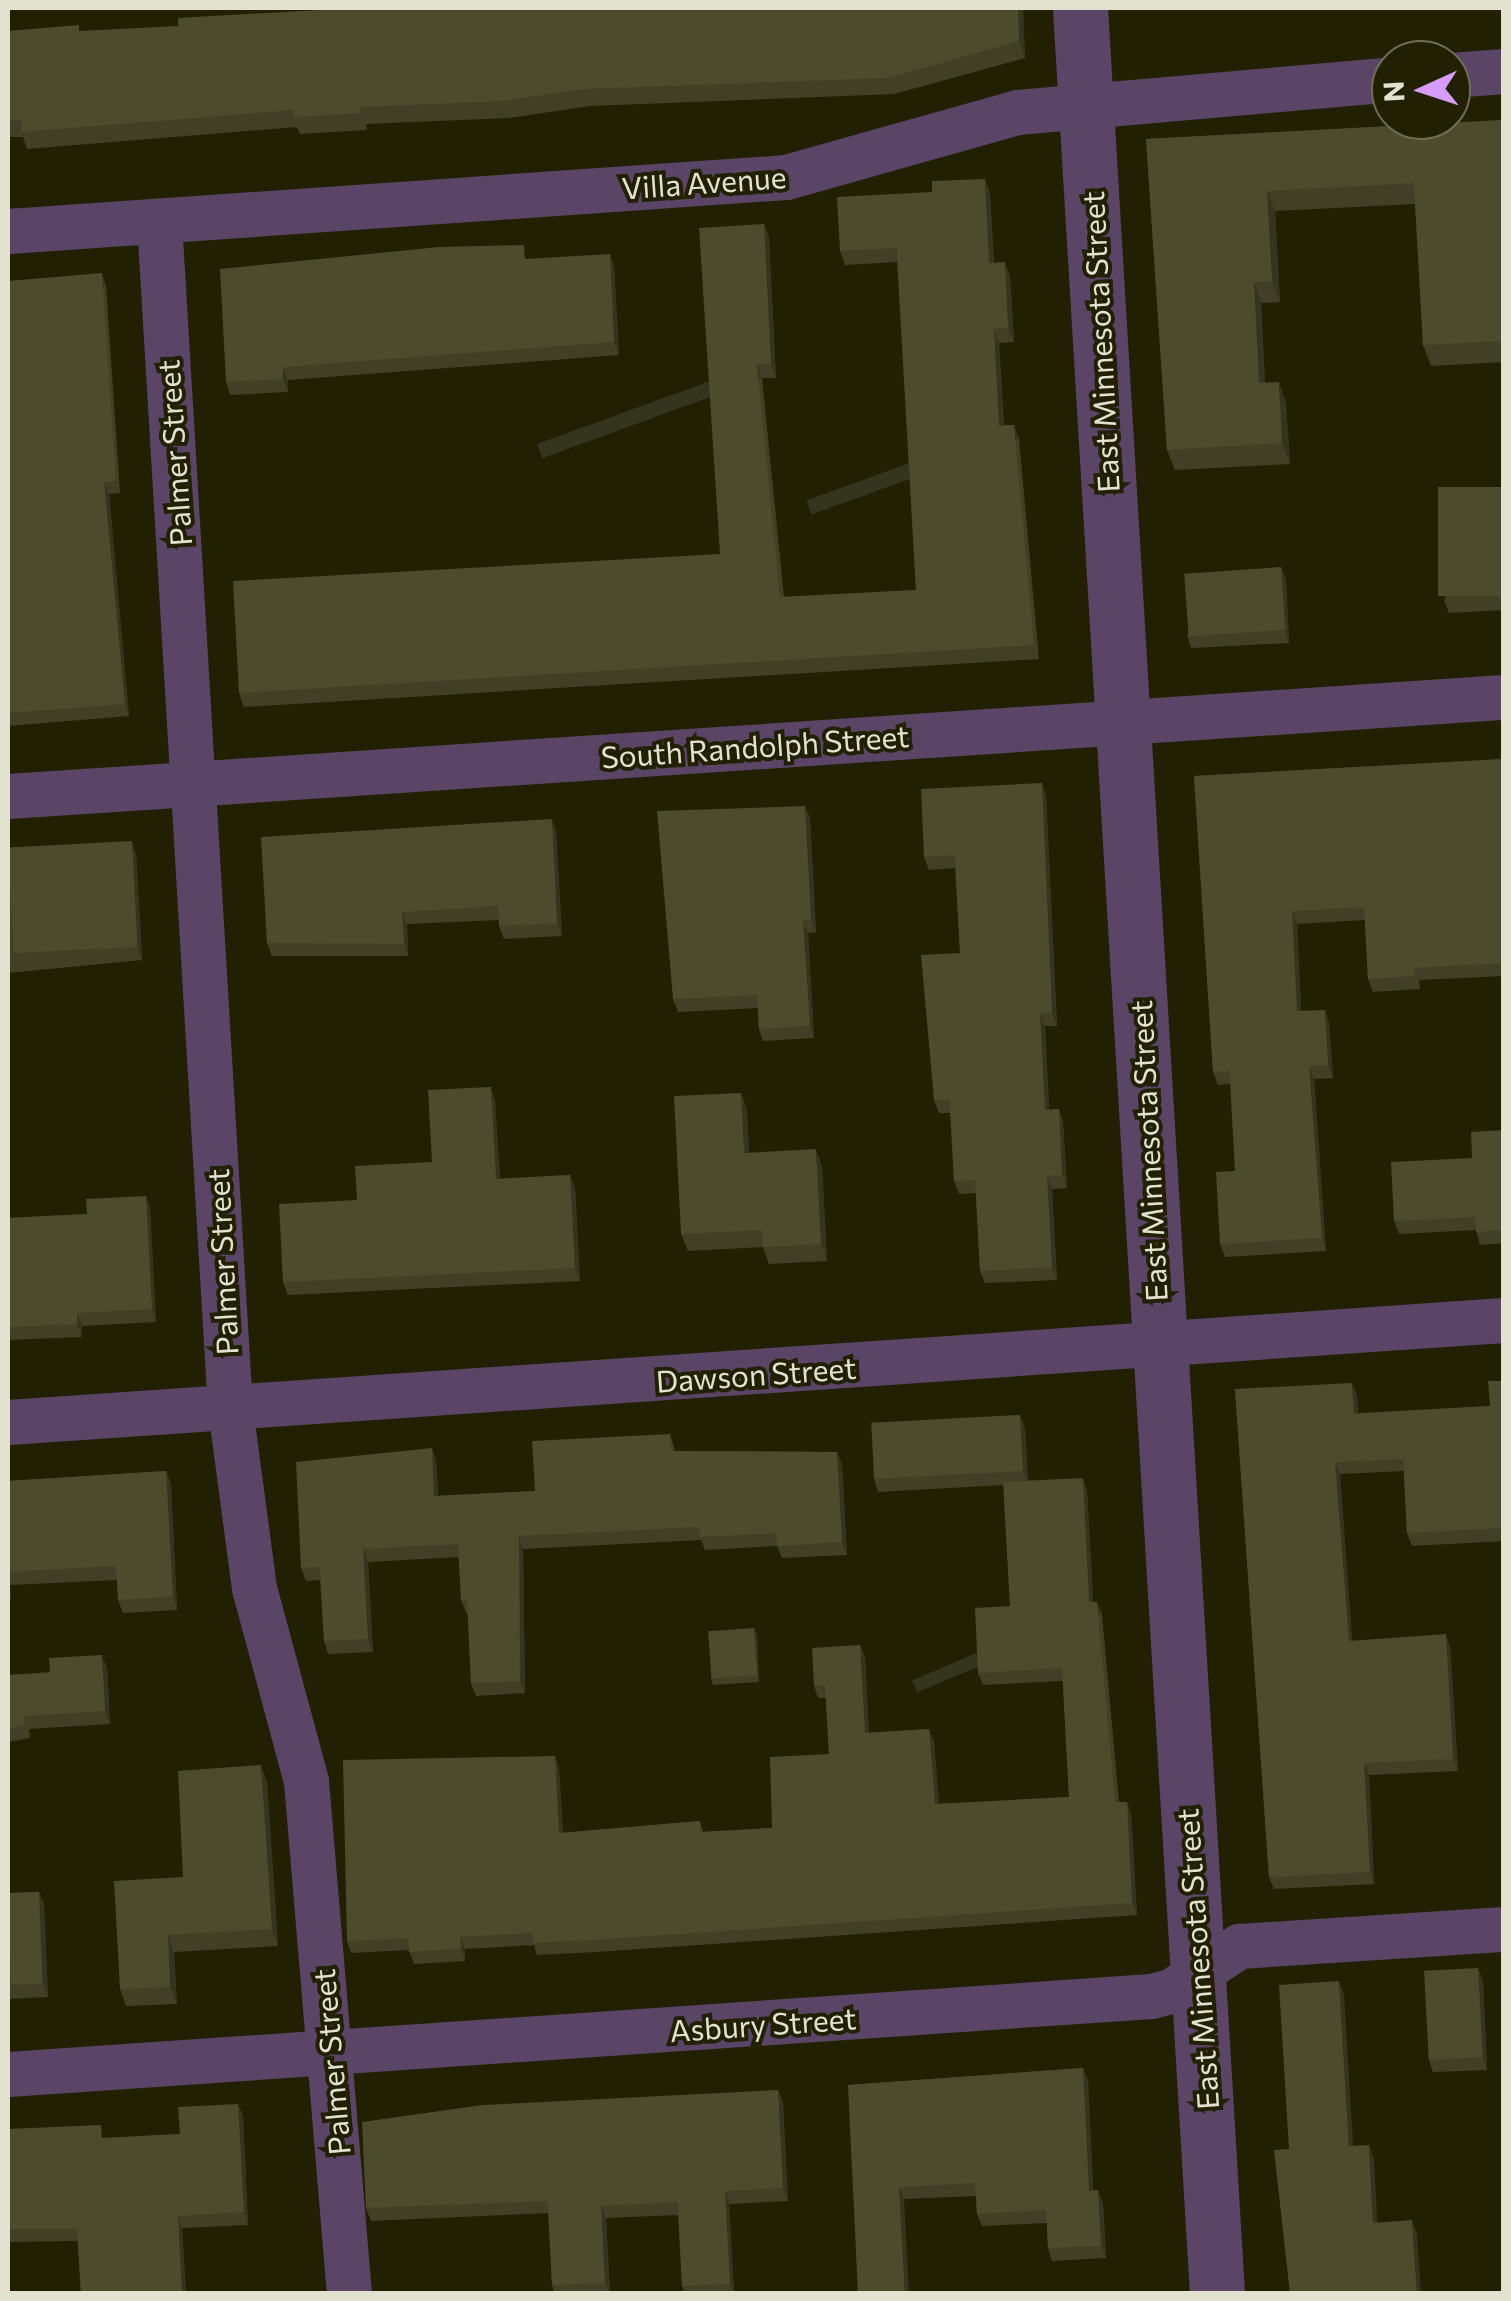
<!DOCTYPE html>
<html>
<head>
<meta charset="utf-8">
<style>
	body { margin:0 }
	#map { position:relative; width:1511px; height:2301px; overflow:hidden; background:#222003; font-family:Commissioner,sans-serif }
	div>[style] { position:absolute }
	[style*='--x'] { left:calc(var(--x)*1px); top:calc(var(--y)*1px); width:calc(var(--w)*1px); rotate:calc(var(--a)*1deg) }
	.minor>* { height:45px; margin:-22.5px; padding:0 22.5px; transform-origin:22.5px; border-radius:22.5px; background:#5a4566 }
	.tertiary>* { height:55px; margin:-27.5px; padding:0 27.5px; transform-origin:27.5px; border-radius:27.5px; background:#5a4566 }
	.wall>* { inset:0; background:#414026 }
	.shaded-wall>* { inset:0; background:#35341f; transform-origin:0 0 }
	.building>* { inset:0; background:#4c4b2c; transform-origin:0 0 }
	span { translate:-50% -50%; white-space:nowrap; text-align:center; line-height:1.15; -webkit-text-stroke:8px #222003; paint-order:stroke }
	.street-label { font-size:30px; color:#e2e2d0 }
	.frame { position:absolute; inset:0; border:10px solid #e2e2d0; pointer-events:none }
	.north { position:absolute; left:1371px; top:40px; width:100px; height:100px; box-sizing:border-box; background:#222003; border:2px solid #6f6e55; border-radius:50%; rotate:267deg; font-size:28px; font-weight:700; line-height:40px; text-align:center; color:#e2e2d0 }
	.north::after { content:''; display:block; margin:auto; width:35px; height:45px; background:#d79bf9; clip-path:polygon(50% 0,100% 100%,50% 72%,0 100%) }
</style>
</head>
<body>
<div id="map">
	<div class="minor">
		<div style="--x:1451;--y:75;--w:53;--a:-4.3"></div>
		<div style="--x:159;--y:221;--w:1189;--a:86.58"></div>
		<div style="--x:230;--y:1408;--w:182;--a:82.4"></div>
		<div style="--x:254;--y:1588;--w:200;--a:74.9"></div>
		<div style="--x:306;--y:1781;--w:515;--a:85.21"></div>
		<div style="--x:8;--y:231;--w:780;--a:-3.97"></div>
		<div style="--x:786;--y:177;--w:240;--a:-15.7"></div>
		<div style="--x:1017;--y:112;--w:375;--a:-5"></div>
		<div style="--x:8;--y:796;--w:1499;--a:-3.79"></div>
		<div style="--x:8;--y:1422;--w:1499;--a:-3.9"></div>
		<div style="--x:8;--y:2074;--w:1146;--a:-3.9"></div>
		<div style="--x:1151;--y:1996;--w:21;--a:-14"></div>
		<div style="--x:1171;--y:1991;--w:82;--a:-33.5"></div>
		<div style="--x:1239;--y:1946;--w:266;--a:-3.7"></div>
	</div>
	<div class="tertiary">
		<div style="--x:1080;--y:8;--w:2290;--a:86.57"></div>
	</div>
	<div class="wall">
		<div style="clip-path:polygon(1023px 8px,1025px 58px,894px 94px,590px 106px,509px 118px,366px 124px,367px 130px,300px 134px,297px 127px,27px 149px,23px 137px,8px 137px,8px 31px,81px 31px)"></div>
		<div style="clip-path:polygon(1504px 120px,1504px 362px,1431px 366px,1423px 345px,1415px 204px,1275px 211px,1280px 302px,1261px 303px,1265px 383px,1286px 403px,1290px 464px,1175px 470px,1167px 450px,1146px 139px)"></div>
		<div style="clip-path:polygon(990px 193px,994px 263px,1010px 276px,1014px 342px,999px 343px,1004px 425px,1014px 425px,1019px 439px,1039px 659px,244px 707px,239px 693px,720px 554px,764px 224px,769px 238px,776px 378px,762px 378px,784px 597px,916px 590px,897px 262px,845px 265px,840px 251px)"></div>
		<div style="clip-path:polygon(529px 259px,614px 267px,619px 355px,288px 380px,288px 392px,230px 395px,226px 382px)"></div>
		<div style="clip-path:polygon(8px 281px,106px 285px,120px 493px,109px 494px,129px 716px,8px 726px)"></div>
		<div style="clip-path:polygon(1504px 487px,1504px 610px,1449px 613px,1444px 600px)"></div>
		<div style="clip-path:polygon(1281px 567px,1286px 580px,1289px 643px,1191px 648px,1187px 635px)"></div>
		<div style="clip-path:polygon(1504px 759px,1504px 976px,1419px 980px,1420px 989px,1373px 992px,1368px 979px,1365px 920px,1297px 924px,1301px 1011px,1329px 1022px,1333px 1078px,1314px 1079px,1326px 1251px,1225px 1257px,1220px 1244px,1235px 1171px,1230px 1084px,1218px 1085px,1213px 1072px,1194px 776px)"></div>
		<div style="clip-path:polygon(1046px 796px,1057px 1026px,1045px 1026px,1049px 1110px,1059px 1109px,1063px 1122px,1067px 1188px,1052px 1189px,1057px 1280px,985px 1283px,980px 1271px,976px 1193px,959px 1194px,954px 1181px,950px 1113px,939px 1113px,934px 1100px,960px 953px,955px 868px,929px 870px,924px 857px)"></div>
		<div style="clip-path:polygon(805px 806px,810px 818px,816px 932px,808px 933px,814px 1038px,763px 1041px,759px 1029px,758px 1008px,678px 1012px,673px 999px)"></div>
		<div style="clip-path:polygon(556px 832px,562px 936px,504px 939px,499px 926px,499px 920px,407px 924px,408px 956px,272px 956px,267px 943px)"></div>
		<div style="clip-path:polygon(8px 850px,136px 854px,142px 960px,8px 973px)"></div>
		<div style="clip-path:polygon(741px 1093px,747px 1110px,749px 1153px,822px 1166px,827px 1261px,769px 1264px,763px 1247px,688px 1251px,681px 1234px)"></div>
		<div style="clip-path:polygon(495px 1100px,500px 1179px,570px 1175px,575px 1188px,580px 1281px,288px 1295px,283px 1282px,357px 1200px,432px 1162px)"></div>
		<div style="clip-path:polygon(1504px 1130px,1504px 1243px,1480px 1245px,1476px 1230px,1399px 1234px,1394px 1221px,1472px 1158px)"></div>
		<div style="clip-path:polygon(146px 1196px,150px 1208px,156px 1322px,82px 1326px,82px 1337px,8px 1340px,8px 1218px,87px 1214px)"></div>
		<div style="clip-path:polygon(1504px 1381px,1504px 1541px,1412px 1546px,1407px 1533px,1404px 1471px,1340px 1474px,1352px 1641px,1450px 1646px,1458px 1771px,1369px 1775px,1374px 1884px,1274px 1889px,1269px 1877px,1235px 1389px,1357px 1395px,1358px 1413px,1490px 1406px)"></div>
		<div style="clip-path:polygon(1025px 1428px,1028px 1481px,1087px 1490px,1093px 1602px,1097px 1602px,1102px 1614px,1119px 1802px,1127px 1802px,1131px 1814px,1137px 1915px,596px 1952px,537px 1955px,534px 1945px,465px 1949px,465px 1961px,414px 1964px,409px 1950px,351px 1953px,347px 1941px,555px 1756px,559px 1769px,563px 1833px,700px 1821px,703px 1832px,772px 1828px,829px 1754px,826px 1698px,818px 1698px,814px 1686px,860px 1645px,865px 1657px,869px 1733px,929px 1729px,934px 1741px,939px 1804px,1069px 1797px,1063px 1681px,983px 1685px,978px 1673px,1010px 1606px,1004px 1485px,878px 1492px,874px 1479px)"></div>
		<div style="clip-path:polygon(670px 1434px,675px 1451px,837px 1452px,842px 1465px,847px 1555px,782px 1558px,777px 1546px,705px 1550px,701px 1540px,523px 1549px,525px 1693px,476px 1696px,471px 1683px,468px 1613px,466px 1613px,461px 1600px,459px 1557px,368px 1562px,373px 1652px,328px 1654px,324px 1641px,320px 1580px,306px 1581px,301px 1568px,432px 1448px,436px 1461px,438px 1496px,535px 1491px)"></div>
		<div style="clip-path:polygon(166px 1471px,171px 1484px,177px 1610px,123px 1613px,118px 1600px,117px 1580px,10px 1585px,11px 1599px,8px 1600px,8px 1481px)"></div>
		<div style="clip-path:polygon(757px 1634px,759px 1682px,713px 1685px,711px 1678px)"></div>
		<div style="clip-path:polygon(107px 1668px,110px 1724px,29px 1729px,30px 1738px,8px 1742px,8px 1675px)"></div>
		<div style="clip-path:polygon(267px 1782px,278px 1946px,174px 1952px,177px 2004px,126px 2006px,120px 1989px,183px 1877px)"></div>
		<div style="clip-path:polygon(8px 1875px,9px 1893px,39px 1892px,44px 1904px,48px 1997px,8px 1999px)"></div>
		<div style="clip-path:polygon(1478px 1968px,1483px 1981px,1487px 2070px,1433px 2072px,1429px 2060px)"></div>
		<div style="clip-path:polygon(1083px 2068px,1088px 2081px,1093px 2190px,1103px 2203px,1106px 2258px,1052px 2261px,1048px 2248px,1047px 2223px,982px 2226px,977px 2214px,976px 2196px,904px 2199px,848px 2085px)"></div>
		<div style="clip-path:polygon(778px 2090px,783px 2103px,788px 2201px,729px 2204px,734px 2294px,685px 2294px,682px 2286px,678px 2215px,606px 2218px,610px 2294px,555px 2294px,552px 2285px,548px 2213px,371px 2221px,366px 2208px)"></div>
		<div style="clip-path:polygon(238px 2104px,243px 2116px,248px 2225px,182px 2228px,186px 2294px,81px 2294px,78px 2241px,8px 2242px,8px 2129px,106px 2138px,180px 2134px)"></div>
	</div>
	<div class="shaded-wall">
		<div style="clip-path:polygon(1018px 8px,1023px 8px,1025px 58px,1019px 41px)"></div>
		<div style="clip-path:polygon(985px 179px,990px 193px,994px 277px,989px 263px)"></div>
		<div style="clip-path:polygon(1267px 191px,1275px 211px,1280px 302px,1272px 281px)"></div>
		<div style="clip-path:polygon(764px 224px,769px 238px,776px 378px,771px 364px)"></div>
		<div style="clip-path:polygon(610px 254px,614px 267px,619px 355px,614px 342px)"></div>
		<div style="clip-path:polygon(1005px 262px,1010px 276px,1014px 342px,1008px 328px)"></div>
		<div style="left:102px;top:273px;width:13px;height:208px;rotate:72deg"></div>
		<div style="clip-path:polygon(1254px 282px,1261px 303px,1266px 404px,1259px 383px)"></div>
		<div style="clip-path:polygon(994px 329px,999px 343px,1004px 440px,999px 426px)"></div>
		<div style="left:757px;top:364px;width:15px;height:234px;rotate:70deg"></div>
		<div style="clip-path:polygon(283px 367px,288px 380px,288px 392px,283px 379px)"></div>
		<div style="clip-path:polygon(1279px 382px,1286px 403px,1290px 464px,1282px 443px)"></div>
		<div style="left:1014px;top:425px;width:15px;height:221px;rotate:70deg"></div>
		<div style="clip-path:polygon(104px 482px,109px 494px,129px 716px,125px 704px)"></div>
		<div style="clip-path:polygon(1281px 567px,1286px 580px,1289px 643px,1285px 630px)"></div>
		<div style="clip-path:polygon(1042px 783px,1046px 796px,1057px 1026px,1052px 1013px)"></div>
		<div style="clip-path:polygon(805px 806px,810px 818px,816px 932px,811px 920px)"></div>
		<div style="clip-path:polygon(552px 819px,556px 832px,562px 936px,557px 923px)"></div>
		<div style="clip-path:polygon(132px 841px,136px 854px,142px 960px,137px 947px)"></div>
		<div style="clip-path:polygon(1292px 911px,1297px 924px,1302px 1024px,1297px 1011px)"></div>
		<div style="clip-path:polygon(402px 912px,407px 924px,408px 956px,404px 944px)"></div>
		<div style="clip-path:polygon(803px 920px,808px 933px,814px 1038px,810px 1026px)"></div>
		<div style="clip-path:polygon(1325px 1010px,1329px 1022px,1333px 1078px,1328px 1065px)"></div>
		<div style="clip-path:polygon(1040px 1013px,1045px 1026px,1050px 1123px,1045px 1110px)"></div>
		<div style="clip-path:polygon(1309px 1066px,1314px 1079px,1326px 1251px,1322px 1238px)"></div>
		<div style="clip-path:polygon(491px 1087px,495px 1100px,500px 1192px,496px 1179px)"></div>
		<div style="clip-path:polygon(741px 1093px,747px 1110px,750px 1170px,744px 1153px)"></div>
		<div style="clip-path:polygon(1059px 1109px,1063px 1122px,1067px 1188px,1062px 1175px)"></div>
		<div style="clip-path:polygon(816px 1149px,822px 1166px,827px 1261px,821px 1244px)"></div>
		<div style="clip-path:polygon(570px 1175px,575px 1188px,580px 1281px,575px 1268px)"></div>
		<div style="clip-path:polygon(1047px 1176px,1052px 1189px,1057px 1280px,1052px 1267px)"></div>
		<div style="clip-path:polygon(146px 1196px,150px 1208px,156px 1322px,152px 1309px)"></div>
		<div style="clip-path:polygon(77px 1313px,82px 1326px,82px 1337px,77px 1324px)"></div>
		<div style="clip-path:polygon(1352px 1383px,1357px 1395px,1358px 1426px,1354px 1414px)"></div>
		<div style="clip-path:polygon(1020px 1415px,1025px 1428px,1028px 1484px,1023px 1471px)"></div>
		<div style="clip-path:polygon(432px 1448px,436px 1461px,439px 1509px,434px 1496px)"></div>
		<div style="clip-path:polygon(837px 1452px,842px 1465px,847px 1555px,842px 1542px)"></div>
		<div style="clip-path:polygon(1335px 1462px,1340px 1474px,1353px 1653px,1349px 1641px)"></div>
		<div style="clip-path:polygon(166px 1471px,171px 1484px,177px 1610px,173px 1597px)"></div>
		<div style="clip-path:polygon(1083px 1478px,1087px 1490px,1094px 1614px,1089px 1602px)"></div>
		<div style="clip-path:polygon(519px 1536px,523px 1549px,525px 1693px,520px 1681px)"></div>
		<div style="clip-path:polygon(363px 1549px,368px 1562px,373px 1652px,368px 1639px)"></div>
		<div style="clip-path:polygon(8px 1577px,10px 1585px,11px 1599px,8px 1589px)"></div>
		<div style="left:1097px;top:1602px;width:13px;height:201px;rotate:67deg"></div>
		<div style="clip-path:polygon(754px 1628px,757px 1634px,759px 1682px,757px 1675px)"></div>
		<div style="clip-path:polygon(1446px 1634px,1450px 1646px,1458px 1771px,1453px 1759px)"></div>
		<div style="clip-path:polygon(860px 1645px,865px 1657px,869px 1745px,865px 1733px)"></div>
		<div style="clip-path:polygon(102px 1655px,107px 1668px,110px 1724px,105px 1711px)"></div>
		<div style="clip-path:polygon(929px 1729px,934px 1741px,940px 1816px,935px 1804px)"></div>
		<div style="clip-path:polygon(555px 1756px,559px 1769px,563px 1845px,559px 1833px)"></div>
		<div style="clip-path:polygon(1364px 1763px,1369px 1775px,1374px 1884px,1370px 1872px)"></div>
		<div style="clip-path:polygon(261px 1765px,267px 1782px,278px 1946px,272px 1929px)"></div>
		<div style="clip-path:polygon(1127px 1802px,1131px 1814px,1137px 1915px,1132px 1903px)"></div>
		<div style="clip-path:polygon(39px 1892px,44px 1904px,48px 1997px,43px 1984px)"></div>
		<div style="clip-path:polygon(168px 1935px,174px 1952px,177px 2004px,170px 1987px)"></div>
		<div style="clip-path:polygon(460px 1937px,465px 1949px,465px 1961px,461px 1949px)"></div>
		<div style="clip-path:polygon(1478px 1968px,1483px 1981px,1487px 2070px,1483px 2057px)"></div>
		<div style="clip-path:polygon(1339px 1981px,1344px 1995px,1354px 2160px,1349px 2146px)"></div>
		<div style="clip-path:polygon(1083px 2068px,1088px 2081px,1094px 2203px,1089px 2191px)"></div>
		<div style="clip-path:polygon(778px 2090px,783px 2103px,788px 2201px,783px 2188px)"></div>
		<div style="clip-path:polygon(238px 2104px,243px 2116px,248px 2225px,244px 2212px)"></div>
		<div style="clip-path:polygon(1369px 2145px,1374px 2159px,1378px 2237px,1373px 2223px)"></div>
		<div style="clip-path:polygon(899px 2187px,904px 2199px,909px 2294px,905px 2294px)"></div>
		<div style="clip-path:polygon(1098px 2190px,1103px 2203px,1106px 2258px,1101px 2246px)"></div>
		<div style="clip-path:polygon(725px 2191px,729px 2204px,734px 2294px,730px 2284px)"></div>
		<div style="clip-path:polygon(601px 2206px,606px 2218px,610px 2294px,605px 2283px)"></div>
		<div style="clip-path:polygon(178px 2216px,182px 2228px,186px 2294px,182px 2294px)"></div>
		<div style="clip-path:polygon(1412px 2220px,1417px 2234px,1421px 2294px,1417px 2294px)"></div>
	</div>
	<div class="building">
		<div style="clip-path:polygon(356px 8px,1018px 8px,1019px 41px,888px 78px,584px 89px,502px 101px,360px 107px,360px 113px,294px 117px,293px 110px,21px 132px,21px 120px,8px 120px,8px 31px,79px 25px,79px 31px,178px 26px,178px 18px)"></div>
		<div style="clip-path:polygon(1504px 120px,1504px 341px,1423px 345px,1414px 183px,1267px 191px,1272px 281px,1254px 282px,1259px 383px,1279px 382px,1282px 443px,1167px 450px,1146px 139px)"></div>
		<div style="clip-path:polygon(985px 179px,989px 263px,1005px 262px,1008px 328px,994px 329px,999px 426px,1014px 425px,1034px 645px,239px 693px,233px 581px,720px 554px,699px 228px,764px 224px,771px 364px,757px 364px,780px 597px,916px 590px,897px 248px,840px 251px,837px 197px,932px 192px,932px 181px)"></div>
		<div style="clip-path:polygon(524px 245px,525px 259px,610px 254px,614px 342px,283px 367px,283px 379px,226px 382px,220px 269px,439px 247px)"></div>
		<div style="clip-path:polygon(102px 273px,116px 481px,104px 482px,125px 704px,8px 713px,8px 281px)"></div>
		<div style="left:1504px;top:487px;width:109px;height:66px;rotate:90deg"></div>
		<div style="left:1281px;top:567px;width:63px;height:97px;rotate:86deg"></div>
		<div style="clip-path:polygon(1504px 759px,1504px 963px,1414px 968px,1415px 976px,1368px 979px,1364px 907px,1292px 911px,1297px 1011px,1325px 1010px,1328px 1065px,1309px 1066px,1322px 1238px,1220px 1244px,1216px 1172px,1235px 1171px,1230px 1071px,1213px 1072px,1194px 776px)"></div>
		<div style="clip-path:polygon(1042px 783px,1052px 1013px,1040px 1013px,1045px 1110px,1059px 1109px,1062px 1175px,1047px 1176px,1052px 1267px,980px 1271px,975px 1180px,954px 1181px,950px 1100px,934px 1100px,921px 955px,960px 953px,955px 855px,924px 857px,921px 789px)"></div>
		<div style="clip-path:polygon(805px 806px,811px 920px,803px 920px,810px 1026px,759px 1029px,757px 995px,673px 999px,657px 811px)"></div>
		<div style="clip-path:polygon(552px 819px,557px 923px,499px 926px,498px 906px,402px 912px,404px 944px,267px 943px,261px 837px)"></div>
		<div style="left:132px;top:841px;width:106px;height:124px;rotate:87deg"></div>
		<div style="clip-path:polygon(491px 1087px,496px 1179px,570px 1175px,575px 1268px,283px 1282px,279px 1204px,357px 1200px,355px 1166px,432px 1162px,428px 1090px)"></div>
		<div style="clip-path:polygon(741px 1093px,744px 1153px,816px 1149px,821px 1244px,763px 1247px,762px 1230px,681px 1234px,674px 1096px)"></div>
		<div style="clip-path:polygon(1504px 1130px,1504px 1230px,1476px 1232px,1475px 1217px,1394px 1221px,1391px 1162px,1472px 1158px,1471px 1132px)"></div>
		<div style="clip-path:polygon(146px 1196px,152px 1309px,77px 1313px,77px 1324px,8px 1327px,8px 1218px,87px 1214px,86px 1199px)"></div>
		<div style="clip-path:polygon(1488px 1381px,1504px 1381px,1504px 1528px,1407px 1533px,1403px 1459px,1335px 1462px,1349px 1641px,1446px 1634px,1453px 1759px,1364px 1763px,1370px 1872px,1269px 1877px,1235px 1389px,1352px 1383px,1354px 1414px,1490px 1406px)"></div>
		<div style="left:1020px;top:1415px;width:56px;height:149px;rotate:87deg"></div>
		<div style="clip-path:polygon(670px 1434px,671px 1451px,837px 1452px,842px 1542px,777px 1546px,776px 1533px,700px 1537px,699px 1527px,519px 1536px,520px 1681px,471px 1683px,467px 1600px,461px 1600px,458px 1544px,363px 1549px,368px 1639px,324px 1641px,320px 1567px,301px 1568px,296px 1462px,432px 1448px,434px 1496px,535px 1491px,532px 1441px)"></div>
		<div style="clip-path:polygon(166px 1471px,173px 1597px,118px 1600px,116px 1566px,8px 1572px,8px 1481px)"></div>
		<div style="clip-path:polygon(1083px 1478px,1089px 1602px,1097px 1602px,1115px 1802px,1127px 1802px,1132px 1903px,592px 1940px,533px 1943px,532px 1933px,460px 1937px,461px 1949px,409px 1952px,408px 1938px,347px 1941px,343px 1760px,555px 1756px,559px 1833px,700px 1821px,700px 1832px,772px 1828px,770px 1757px,829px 1754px,825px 1686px,814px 1686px,812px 1648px,860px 1645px,865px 1733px,929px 1729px,935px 1804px,1069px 1797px,1062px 1668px,978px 1673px,975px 1608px,1010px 1606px,1003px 1482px)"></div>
		<div style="left:754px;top:1628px;width:47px;height:46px;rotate:86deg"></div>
		<div style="clip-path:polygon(102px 1655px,105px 1711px,24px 1716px,25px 1725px,8px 1729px,8px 1675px,50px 1673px,49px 1658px)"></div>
		<div style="clip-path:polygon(261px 1765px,272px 1929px,168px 1935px,170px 1987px,120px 1989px,114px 1881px,183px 1877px,178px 1771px)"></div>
		<div style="left:39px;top:1892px;width:92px;height:31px;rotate:88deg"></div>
		<div style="left:1478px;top:1968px;width:89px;height:54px;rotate:87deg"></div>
		<div style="clip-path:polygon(1339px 1981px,1349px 2146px,1369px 2145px,1373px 2223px,1412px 2220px,1417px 2294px,1290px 2294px,1274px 2150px,1289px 2149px,1279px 1985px)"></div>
		<div style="clip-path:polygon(1083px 2068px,1089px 2191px,1098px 2190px,1101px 2246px,1048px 2248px,1046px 2210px,977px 2214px,975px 2183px,899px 2187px,905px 2294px,858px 2294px,848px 2085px)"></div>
		<div style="clip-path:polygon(778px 2090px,783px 2188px,725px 2191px,730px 2284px,682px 2286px,678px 2202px,601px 2206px,605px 2283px,552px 2285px,548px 2201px,366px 2208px,362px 2122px,483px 2105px)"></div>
		<div style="clip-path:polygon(238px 2104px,244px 2212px,178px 2216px,182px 2294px,81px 2294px,77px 2229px,8px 2229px,8px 2129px,101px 2125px,102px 2138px,180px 2134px,178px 2107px)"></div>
	</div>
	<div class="street-label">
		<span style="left:704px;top:182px;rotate:-4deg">Villa Avenue</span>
		<span style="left:1100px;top:342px;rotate:-93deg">East Minnesota Street</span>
		<span style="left:174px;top:453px;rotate:-94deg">Palmer Street</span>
		<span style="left:755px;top:746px;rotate:-4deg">South Randolph Street</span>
		<span style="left:1148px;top:1151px;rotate:-93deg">East Minnesota Street</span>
		<span style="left:222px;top:1262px;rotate:-93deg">Palmer Street</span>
		<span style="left:756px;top:1374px;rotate:-4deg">Dawson Street</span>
		<span style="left:1197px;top:1959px;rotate:-94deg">East Minnesota Street</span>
		<span style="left:763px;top:2024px;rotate:-4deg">Asbury Street</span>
		<span style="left:331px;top:2062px;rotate:-95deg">Palmer Street</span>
	</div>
	<div class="frame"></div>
	<div class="north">N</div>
</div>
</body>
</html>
